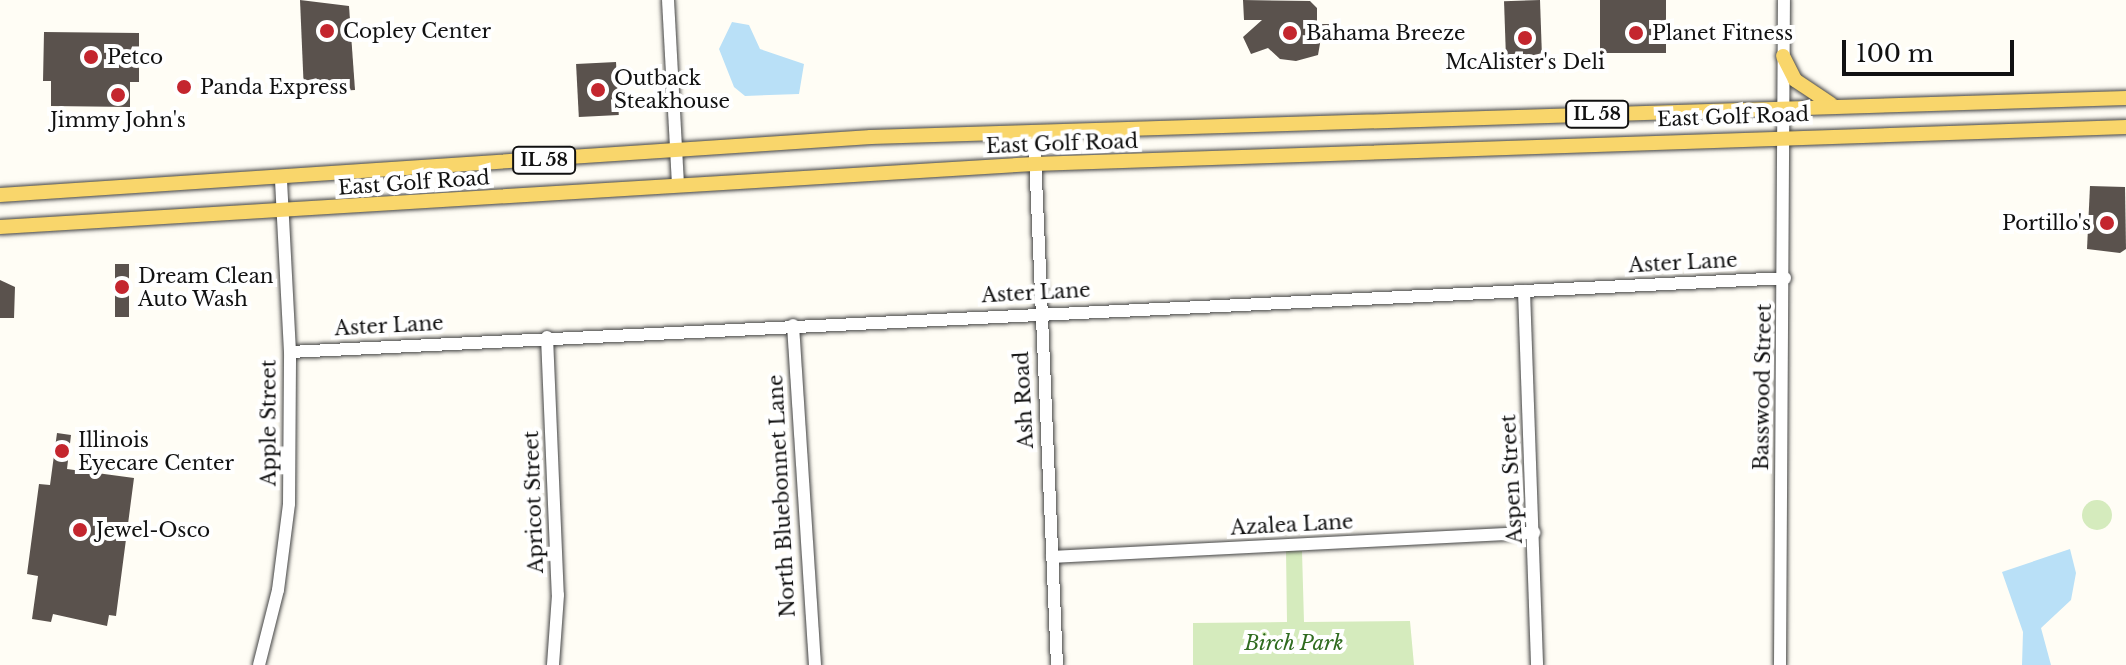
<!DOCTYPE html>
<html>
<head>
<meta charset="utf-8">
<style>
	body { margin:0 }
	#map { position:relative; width:2126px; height:665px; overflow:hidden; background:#fffdf5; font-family:"Libre Baskerville",serif }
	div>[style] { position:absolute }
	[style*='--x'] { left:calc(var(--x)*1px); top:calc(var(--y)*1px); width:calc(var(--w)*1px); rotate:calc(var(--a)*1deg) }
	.green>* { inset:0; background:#d5ebbd }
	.round { border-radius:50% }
	.water>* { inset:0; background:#b9e0f7 }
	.building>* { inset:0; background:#5a524d; transform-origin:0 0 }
	.roads { filter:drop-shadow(0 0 2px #444) drop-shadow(0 0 2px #444) }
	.minor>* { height:12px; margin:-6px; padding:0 6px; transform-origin:6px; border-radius:6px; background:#fff }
	.major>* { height:14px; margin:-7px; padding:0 7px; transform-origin:7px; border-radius:7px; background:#f9d66b }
	.dots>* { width:22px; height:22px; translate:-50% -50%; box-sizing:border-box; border:4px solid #fff; border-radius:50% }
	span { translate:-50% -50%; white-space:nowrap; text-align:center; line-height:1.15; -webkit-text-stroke:8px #fff; paint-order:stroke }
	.shield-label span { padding:2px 6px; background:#fff; border:2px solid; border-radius:6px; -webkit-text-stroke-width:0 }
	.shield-label { font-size:18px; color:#111; font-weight:700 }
	.poi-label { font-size:20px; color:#111 }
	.left { translate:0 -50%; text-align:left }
	.right { translate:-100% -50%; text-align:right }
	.street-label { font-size:20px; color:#111 }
	.park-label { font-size:20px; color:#2f6b1f; font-style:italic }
	.scale { position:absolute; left:1842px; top:40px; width:172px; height:36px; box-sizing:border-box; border:4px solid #111; border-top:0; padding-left:10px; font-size:24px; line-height:28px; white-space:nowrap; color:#111; -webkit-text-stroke:6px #fff; paint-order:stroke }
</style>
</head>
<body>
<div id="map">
	<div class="green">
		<div class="round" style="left:2082px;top:500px;width:30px;height:30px"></div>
		<div style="clip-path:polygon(1286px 551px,1302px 551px,1304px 622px,1410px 621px,1414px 665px,1193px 665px,1193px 623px,1287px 622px)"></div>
	</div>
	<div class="water">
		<div style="clip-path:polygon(732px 22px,749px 25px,760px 49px,804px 64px,799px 94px,745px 96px,734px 87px,719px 49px)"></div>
		<div style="clip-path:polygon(2070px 549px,2076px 573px,2071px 600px,2041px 628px,2051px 665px,2022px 665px,2023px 632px,2002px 572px)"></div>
	</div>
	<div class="building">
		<div style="clip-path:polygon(300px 0,349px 6px,355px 90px,304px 93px)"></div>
		<div style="clip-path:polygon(1243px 0,1310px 1px,1317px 8px,1317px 24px,1333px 24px,1334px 38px,1321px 38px,1318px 55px,1296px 61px,1280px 59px,1268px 48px,1251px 54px,1243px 37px,1262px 20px,1244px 20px)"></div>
		<div style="left:1540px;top:0;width:60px;height:36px;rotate:88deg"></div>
		<div style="left:1600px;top:0;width:66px;height:53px"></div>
		<div style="clip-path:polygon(44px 32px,139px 33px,139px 82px,130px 82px,130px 107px,51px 106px,51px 81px,43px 81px)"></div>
		<div style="left:616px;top:62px;width:53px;height:40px;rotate:87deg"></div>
		<div style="clip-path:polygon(2090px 186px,2125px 187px,2126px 249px,2120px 253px,2087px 249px)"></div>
		<div style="left:115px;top:264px;width:14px;height:53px"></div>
		<div style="clip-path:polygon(0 280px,15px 287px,14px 318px,0 318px)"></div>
		<div style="clip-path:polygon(57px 433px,71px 435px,67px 469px,134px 478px,116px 616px,109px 615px,107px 626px,53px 614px,51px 622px,32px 619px,38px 576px,27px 574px,39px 484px,50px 485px)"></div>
	</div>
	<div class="roads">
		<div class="minor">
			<div style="--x:668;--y:0;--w:183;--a:86.9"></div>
			<div style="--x:1034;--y:132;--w:533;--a:87.53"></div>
			<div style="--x:1524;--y:291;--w:374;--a:88"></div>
			<div style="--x:793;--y:325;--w:341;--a:86.3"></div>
			<div style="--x:547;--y:337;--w:258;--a:87.6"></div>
			<div style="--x:558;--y:595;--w:70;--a:94.1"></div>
			<div style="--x:290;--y:352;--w:1497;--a:-2.83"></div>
			<div style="--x:1052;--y:557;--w:483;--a:-2.9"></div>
			<div style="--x:259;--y:665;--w:77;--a:-75.8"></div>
			<div style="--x:278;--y:590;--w:87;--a:-82.7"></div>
			<div style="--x:289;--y:504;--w:152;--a:-89.6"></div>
			<div style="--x:290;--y:352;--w:173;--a:-93"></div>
			<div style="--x:1780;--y:665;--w:665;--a:-89.66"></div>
		</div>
		<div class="major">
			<div style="--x:1783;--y:56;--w:27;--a:63"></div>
			<div style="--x:1795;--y:80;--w:43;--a:33.7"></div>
			<div style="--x:0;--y:195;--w:873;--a:-3.81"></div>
			<div style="--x:871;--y:137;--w:1256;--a:-1.78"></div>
			<div style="--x:0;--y:227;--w:1036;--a:-3.49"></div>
			<div style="--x:1034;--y:164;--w:1093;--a:-1.94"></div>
		</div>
	</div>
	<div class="dots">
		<div style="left:327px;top:31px;background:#c4262e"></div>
		<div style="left:1290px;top:33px;background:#c4262e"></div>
		<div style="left:1636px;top:33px;background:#c4262e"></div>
		<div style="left:1525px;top:38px;background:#c4262e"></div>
		<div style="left:91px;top:57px;background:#c4262e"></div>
		<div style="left:184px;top:87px;background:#c4262e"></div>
		<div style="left:598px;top:90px;background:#c4262e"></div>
		<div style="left:118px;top:95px;background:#c4262e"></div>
		<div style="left:2107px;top:223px;background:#c4262e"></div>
		<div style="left:122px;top:287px;background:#c4262e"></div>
		<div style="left:62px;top:451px;background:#c4262e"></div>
		<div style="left:80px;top:530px;background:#c4262e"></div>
	</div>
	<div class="shield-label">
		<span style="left:1597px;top:114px">IL 58</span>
		<span style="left:544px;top:160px">IL 58</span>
	</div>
	<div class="poi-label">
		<span class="left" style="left:343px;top:31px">Copley Center</span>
		<span class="left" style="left:1306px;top:33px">Bahama Breeze</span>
		<span class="left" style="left:1652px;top:33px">Planet Fitness</span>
		<span class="left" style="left:107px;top:57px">Petco</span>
		<span style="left:1525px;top:62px">McAlister's Deli</span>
		<span class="left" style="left:614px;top:90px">Outback<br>Steakhouse</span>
		<span class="left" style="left:200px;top:87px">Panda Express</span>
		<span style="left:118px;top:120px">Jimmy John's</span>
		<span class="right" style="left:2091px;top:223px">Portillo's</span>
		<span class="left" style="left:138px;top:288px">Dream Clean<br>Auto Wash</span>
		<span class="left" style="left:78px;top:452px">Illinois<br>Eyecare Center</span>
		<span class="left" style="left:96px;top:530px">Jewel-Osco</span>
	</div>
	<div class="street-label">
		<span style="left:1733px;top:117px;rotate:-2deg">East Golf Road</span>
		<span style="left:1062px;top:144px;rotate:-2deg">East Golf Road</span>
		<span style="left:414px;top:183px;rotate:-4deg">East Golf Road</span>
		<span style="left:1683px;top:263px;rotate:-3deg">Aster Lane</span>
		<span style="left:1036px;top:293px;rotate:-3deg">Aster Lane</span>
		<span style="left:389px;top:326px;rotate:-3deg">Aster Lane</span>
		<span style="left:1763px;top:387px;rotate:-89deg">Basswood Street</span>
		<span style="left:1024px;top:400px;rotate:-93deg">Ash Road</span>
		<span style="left:269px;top:423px;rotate:-90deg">Apple Street</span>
		<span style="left:1512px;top:479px;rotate:-93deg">Aspen Street</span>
		<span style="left:782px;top:496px;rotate:-93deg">North Bluebonnet Lane</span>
		<span style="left:534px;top:502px;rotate:-92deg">Apricot Street</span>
		<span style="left:1292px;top:525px;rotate:-3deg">Azalea Lane</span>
	</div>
	<div class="park-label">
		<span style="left:1294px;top:643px">Birch Park</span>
	</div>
	<div class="scale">100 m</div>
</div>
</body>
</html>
